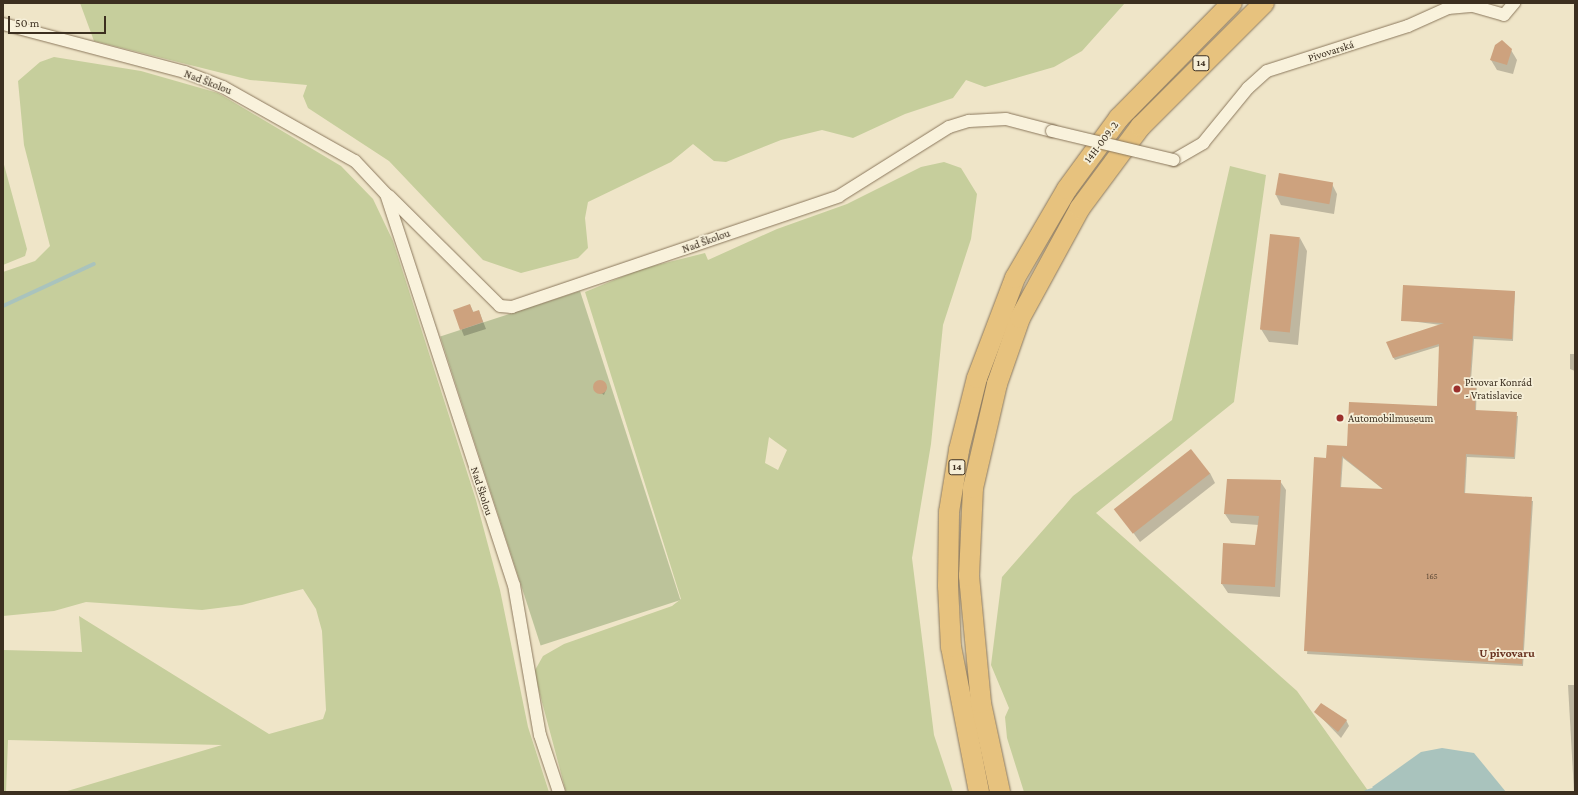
<!DOCTYPE html>
<html>
<head>
<meta charset="utf-8">
<style>
	body { margin:0 }
	#map { position:relative; width:1578px; height:795px; overflow:hidden; background:#efe5c8; font-family:"Crimson Pro",serif }
	div>[style] { position:absolute }
	[style*='--x'] { left:calc(var(--x)*1px); top:calc(var(--y)*1px); width:calc(var(--w)*1px); rotate:calc(var(--a)*1deg) }
	.green>* { inset:0; background:#c6ce9c }
	.cemetery>* { inset:0; background:#bcc39a; transform-origin:0 0 }
	.water>* { inset:0; background:#a9c3bd }
	.shadow>* { inset:0; background:#0003 }
	.stream>* { height:4px; margin:-2px; padding:0 2px; transform-origin:2px; border-radius:2px; background:#a9c3bd }
	.building>* { inset:0; background:#cda27e; transform-origin:0 0 }
	.round { border-radius:50% }
	.roads { filter:drop-shadow(0 0 1px #8b785d) drop-shadow(0 0 1px #8b785d) }
	.minor>* { height:12px; margin:-6px; padding:0 6px; transform-origin:6px; border-radius:6px; background:#f9f2dc }
	.trunk>* { height:20px; margin:-10px; padding:0 10px; transform-origin:10px; border-radius:10px; background:#e7c27e }
	.bridges { filter:drop-shadow(0 0 1px #8b785d) drop-shadow(0 0 1px #8b785d) }
	.minor-bridge>* { height:12px; margin:-6px; padding:0 6px; transform-origin:6px; border-radius:6px; background:#f9f2dc }
	.dots>* { width:11px; height:11px; translate:-50% -50%; box-sizing:border-box; border:2px solid #f6efd8; border-radius:50% }
	span { translate:-50% -50%; white-space:nowrap; text-align:center; line-height:1.15; -webkit-text-stroke:3.5px #f6efd8; paint-order:stroke }
	.number-label { font-size:9px; color:#604c38 }
	.number-label span { -webkit-text-stroke-width:0 }
	.shield-label span { padding:1px 3px; background:#f6efd8; border:1px solid; border-radius:3px; -webkit-text-stroke-width:0 }
	.shield-label { font-size:10px; color:#3c2f20; font-weight:700 }
	.street-label { font-size:11px; color:#3c2f20 }
	.poi-label { font-size:11px; color:#3c2f20 }
	.left { translate:0 -50%; text-align:left }
	.neighbourhood-label { font-size:12px; color:#693220; font-weight:700 }
	.frame { position:absolute; inset:0; border:4px solid #3c2f20; pointer-events:none }
	.scale { position:absolute; left:8px; top:16px; width:98px; height:18px; box-sizing:border-box; border:2px solid #3c2f20; border-top:0; padding-left:5px; font-size:12px; line-height:14px; white-space:nowrap; color:#3c2f20; -webkit-text-stroke:3px #f6efd8; paint-order:stroke }
</style>
</head>
<body>
<div id="map">
	<div class="green">
		<div style="clip-path:polygon(80px 3px,1125px 3px,1082px 51px,1054px 67px,985px 87px,966px 80px,953px 98px,905px 114px,853px 138px,822px 130px,781px 140px,726px 162px,714px 161px,693px 144px,671px 162px,588px 202px,585px 218px,588px 248px,578px 258px,521px 273px,483px 260px,389px 161px,308px 108px,303px 96px,307px 85px,250px 80px,94px 41px)"></div>
		<div style="clip-path:polygon(54px 57px,141px 71px,218px 93px,341px 166px,373px 199px,393px 241px,476px 500px,500px 590px,528px 727px,549px 792px,64px 792px,222px 745px,8px 740px,6px 792px,3px 792px,3px 650px,82px 652px,79px 616px,269px 734px,323px 719px,326px 710px,322px 631px,316px 609px,303px 589px,242px 605px,202px 610px,86px 602px,54px 611px,3px 616px,3px 272px,35px 261px,50px 246px,24px 145px,18px 81px,40px 62px)"></div>
		<div style="clip-path:polygon(3px 161px,27px 249px,25px 256px,3px 265px)"></div>
		<div style="clip-path:polygon(evenodd,944px 162px,961px 168px,977px 194px,971px 239px,943px 325px,931px 444px,912px 558px,934px 735px,953px 792px,566px 792px,534px 672px,543px 656px,564px 644px,672px 606px,681px 599px,585px 292px,641px 269px,705px 253px,708px 260px,777px 229px,847px 204px,921px 167px,944px 162px,769px 437px,787px 450px,778px 470px,765px 463px,769px 437px)"></div>
		<div style="clip-path:polygon(1230px 166px,1266px 175px,1234px 402px,1096px 513px,1297px 691px,1369px 792px,1024px 792px,1007px 738px,1005px 717px,1009px 708px,991px 665px,1002px 577px,1073px 496px,1172px 420px)"></div>
	</div>
	<div class="cemetery">
		<div style="left:580px;top:291px;width:325px;height:147px;rotate:72deg"></div>
	</div>
	<div class="water">
		<div style="clip-path:polygon(1442px 748px,1474px 753px,1506px 792px,1377px 792px,1372px 787px,1421px 752px)"></div>
	</div>
	<div class="shadow">
		<div style="clip-path:polygon(1511px 50px,1517px 60px,1513px 74px,1497px 70px,1491px 60px)"></div>
		<div style="clip-path:polygon(1332px 184px,1337px 194px,1334px 214px,1281px 205px,1276px 195px)"></div>
		<div style="clip-path:polygon(1300px 238px,1307px 251px,1298px 345px,1269px 342px,1261px 329px)"></div>
		<div style="clip-path:polygon(evenodd,1515px 292px,1513px 341px,1474px 339px,1471px 380px,1477px 383px,1476px 411px,1518px 416px,1515px 459px,1467px 457px,1465px 495px,1533px 501px,1523px 666px,1307px 654px,1327px 459px,1437px 407px,1440px 346px,1395px 360px,1393px 357px,1441px 325px,1402px 320px,1515px 292px,1343px 458px,1384px 490px,1341px 488px,1343px 458px)"></div>
		<div style="clip-path:polygon(470px 305px,474px 313px,479px 311px,486px 329px,464px 336px,454px 311px)"></div>
		<div style="clip-path:polygon(1570px 354px,1575px 354px,1575px 424px,1575px 371px,1570px 369px)"></div>
		<div style="clip-path:polygon(598px 382px,607px 387px,604px 395px,595px 389px)"></div>
		<div style="clip-path:polygon(1210px 473px,1215px 483px,1140px 542px,1116px 509px)"></div>
		<div style="clip-path:polygon(1280px 481px,1286px 490px,1280px 597px,1228px 593px,1222px 584px,1256px 546px,1259px 525px,1231px 523px,1225px 514px)"></div>
		<div style="clip-path:polygon(1568px 685px,1575px 685px,1575px 792px,1574px 792px)"></div>
		<div style="clip-path:polygon(1316px 712px,1346px 720px,1349px 726px,1341px 738px)"></div>
	</div>
	<div class="stream">
		<div style="--x:3;--y:306;--w:100;--a:-24.8"></div>
		<div style="--x:1366;--y:792;--w:14;--a:-17"></div>
	</div>
	<div class="building">
		<div style="clip-path:polygon(1502px 40px,1512px 49px,1507px 65px,1490px 60px,1495px 45px)"></div>
		<div style="left:1279px;top:173px;width:55px;height:22px;rotate:10deg"></div>
		<div style="left:1270px;top:234px;width:30px;height:96px;rotate:6deg"></div>
		<div style="clip-path:polygon(evenodd,1403px 285px,1515px 291px,1512px 339px,1473px 336px,1470px 379px,1476px 380px,1475px 410px,1517px 412px,1514px 457px,1466px 454px,1464px 493px,1532px 497px,1522px 664px,1304px 651px,1314px 457px,1326px 458px,1327px 445px,1347px 446px,1349px 402px,1437px 406px,1439px 344px,1393px 358px,1386px 342px,1444px 323px,1401px 321px,1403px 285px,1342px 456px,1383px 489px,1340px 487px,1342px 456px)"></div>
		<div style="clip-path:polygon(470px 304px,473px 312px,479px 310px,483px 322px,460px 330px,453px 310px)"></div>
		<div class="round" style="left:593px;top:380px;width:14px;height:14px"></div>
		<div style="left:1191px;top:449px;width:31px;height:98px;rotate:52deg"></div>
		<div style="clip-path:polygon(1227px 479px,1281px 480px,1275px 587px,1221px 584px,1223px 543px,1255px 545px,1259px 516px,1224px 514px)"></div>
		<div style="clip-path:polygon(1321px 703px,1347px 720px,1338px 732px,1314px 712px)"></div>
	</div>
	<div class="roads">
		<div class="minor">
			<div style="--x:3;--y:24;--w:188;--a:14.8"></div>
			<div style="--x:185;--y:72;--w:41;--a:21.5"></div>
			<div style="--x:223;--y:87;--w:151;--a:29.3"></div>
			<div style="--x:355;--y:161;--w:45;--a:46.8"></div>
			<div style="--x:386;--y:194;--w:411;--a:71.9"></div>
			<div style="--x:514;--y:585;--w:152;--a:80.2"></div>
			<div style="--x:540;--y:735;--w:60;--a:71.6"></div>
			<div style="--x:1174;--y:160;--w:34;--a:-30"></div>
			<div style="--x:1203;--y:143;--w:71;--a:-50.7"></div>
			<div style="--x:1248;--y:88;--w:25;--a:-42"></div>
			<div style="--x:1267;--y:71;--w:148;--a:-17.7"></div>
			<div style="--x:1408;--y:26;--w:44;--a:-24.2"></div>
			<div style="--x:1448;--y:8;--w:25;--a:-5"></div>
			<div style="--x:1473;--y:6;--w:32;--a:16"></div>
			<div style="--x:1504;--y:15;--w:16;--a:-50"></div>
			<div style="--x:389;--y:196;--w:156;--a:44.7"></div>
			<div style="--x:500;--y:306;--w:12;--a:5"></div>
			<div style="--x:512;--y:307;--w:345;--a:-18.7"></div>
			<div style="--x:839;--y:196;--w:130;--a:-32.1"></div>
			<div style="--x:949;--y:127;--w:21;--a:-17"></div>
			<div style="--x:969;--y:121;--w:37;--a:-3"></div>
			<div style="--x:1006;--y:119;--w:48;--a:14.6"></div>
		</div>
		<div class="trunk">
			<div style="--x:979;--y:792;--w:148;--a:-100.9"></div>
			<div style="--x:951;--y:647;--w:61;--a:-92.8"></div>
			<div style="--x:948;--y:586;--w:74;--a:-89.2"></div>
			<div style="--x:949;--y:512;--w:63;--a:-80.8"></div>
			<div style="--x:959;--y:450;--w:74;--a:-76"></div>
			<div style="--x:977;--y:378;--w:107;--a:-69.2"></div>
			<div style="--x:1015;--y:278;--w:103;--a:-59.7"></div>
			<div style="--x:1067;--y:189;--w:88;--a:-53.8"></div>
			<div style="--x:1119;--y:118;--w:161;--a:-45.5"></div>
			<div style="--x:1000;--y:792;--w:91;--a:-102.1"></div>
			<div style="--x:981;--y:703;--w:128;--a:-95.4"></div>
			<div style="--x:969;--y:576;--w:88;--a:-87.4"></div>
			<div style="--x:973;--y:488;--w:107;--a:-77"></div>
			<div style="--x:997;--y:384;--w:70;--a:-70.8"></div>
			<div style="--x:1020;--y:318;--w:125;--a:-61.4"></div>
			<div style="--x:1080;--y:208;--w:102;--a:-53.4"></div>
			<div style="--x:1141;--y:126;--w:174;--a:-45"></div>
		</div>
	</div>
	<div class="bridges">
		<div class="minor-bridge">
			<div style="--x:1052;--y:131;--w:125;--a:13.4"></div>
		</div>
	</div>
	<div class="dots">
		<div style="left:1457px;top:389px;background:#9b302c"></div>
		<div style="left:1340px;top:418px;background:#9b302c"></div>
	</div>
	<div class="number-label">
		<span style="left:1432px;top:576px">165</span>
	</div>
	<div class="shield-label">
		<span style="left:1201px;top:63px">14</span>
		<span style="left:957px;top:467px">14</span>
	</div>
	<div class="street-label">
		<span style="left:1331px;top:51px;rotate:-18deg">Pivovarská</span>
		<span style="left:208px;top:82px;rotate:21deg">Nad Školou</span>
		<span style="left:1101px;top:142px;rotate:-53deg">14H-009..2</span>
		<span style="left:706px;top:241px;rotate:-20deg">Nad Školou</span>
		<span style="left:482px;top:491px;rotate:72deg">Nad Školou</span>
	</div>
	<div class="poi-label">
		<span class="left" style="left:1465px;top:389px">Pivovar Konrád<br>- Vratislavice</span>
		<span class="left" style="left:1348px;top:418px">Automobilmuseum</span>
	</div>
	<div class="neighbourhood-label">
		<span style="left:1507px;top:654px">U pivovaru</span>
	</div>
	<div class="frame"></div>
	<div class="scale">50 m</div>
</div>
</body>
</html>
